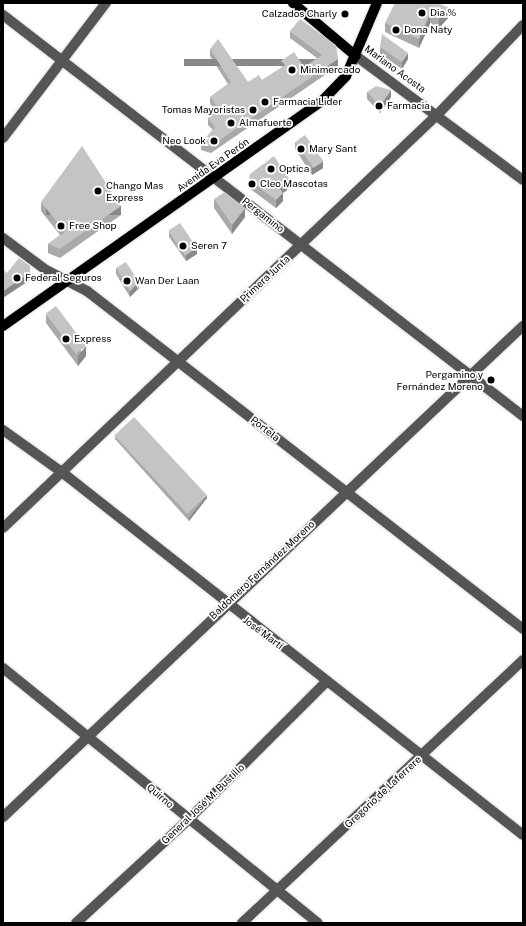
<!DOCTYPE html>
<html>
<head>
<meta charset="utf-8">
<style>
	body { margin:0 }
	#map { position:relative; width:526px; height:926px; overflow:hidden; background:#fff; font-family:"Public Sans",sans-serif }
	div>[style] { position:absolute }
	[style*='--x'] { left:calc(var(--x)*1px); top:calc(var(--y)*1px); width:calc(var(--w)*1px); rotate:calc(var(--a)*1deg) }
	.roads { filter:drop-shadow(0 0 1px #dbdbdb) drop-shadow(0 0 1px #dbdbdb) }
	.minor>* { height:10px; margin:-5px; padding:0 5px; transform-origin:5px; border-radius:5px; background:#555 }
	.major>* { height:10px; margin:-5px; padding:0 5px; transform-origin:5px; border-radius:5px; background:#000 }
	.wall>* { inset:0; background:#a9a9a9 }
	.shaded-wall>* { inset:0; background:#898989; transform-origin:0 0 }
	.building>* { inset:0; background:#c4c4c4; transform-origin:0 0 }
	.dots>* { width:11px; height:11px; translate:-50% -50%; box-sizing:border-box; border:2px solid #fff; border-radius:50% }
	span { translate:-50% -50%; white-space:nowrap; text-align:center; line-height:1.15; -webkit-text-stroke:3.5px #fff; paint-order:stroke }
	.poi-label { font-size:10px; color:#000 }
	.left { translate:0 -50%; text-align:left }
	.right { translate:-100% -50%; text-align:right }
	.street-label { font-size:10px; color:#000 }
	.frame { position:absolute; inset:0; border:4px solid #000; pointer-events:none }
</style>
</head>
<body>
<div id="map">
	<div class="roads">
		<div class="minor">
			<div style="--x:3;--y:15;--w:657;--a:37.64"></div>
			<div style="--x:356;--y:56;--w:208;--a:36.6"></div>
			<div style="--x:3;--y:138;--w:170;--a:-52.7"></div>
			<div style="--x:3;--y:238;--w:54;--a:36.7"></div>
			<div style="--x:46;--y:270;--w:46;--a:27.1"></div>
			<div style="--x:87;--y:291;--w:552;--a:37.78"></div>
			<div style="--x:3;--y:430;--w:74;--a:35.6"></div>
			<div style="--x:63;--y:473;--w:585;--a:38.2"></div>
			<div style="--x:3;--y:528;--w:601;--a:-43.58"></div>
			<div style="--x:438;--y:114;--w:123;--a:-46.3"></div>
			<div style="--x:3;--y:668;--w:405;--a:39"></div>
			<div style="--x:3;--y:817;--w:715;--a:-43.36"></div>
			<div style="--x:76;--y:923;--w:154;--a:-42.6"></div>
			<div style="--x:189;--y:819;--w:195;--a:-45"></div>
			<div style="--x:242;--y:923;--w:385;--a:-43.1"></div>
		</div>
		<div class="major">
			<div style="--x:293;--y:3;--w:82;--a:40.1"></div>
			<div style="--x:3;--y:326;--w:392;--a:-35.2"></div>
			<div style="--x:323;--y:100;--w:33;--a:-46"></div>
			<div style="--x:346;--y:76;--w:79;--a:-67"></div>
		</div>
	</div>
	<div class="wall">
		<div style="clip-path:polygon(449px 8px,449px 17px,439px 28px,430px 24px,419px 48px,385px 32px,385px 23px)"></div>
		<div style="clip-path:polygon(290px 31px,338px 66px,211px 153px,201px 150px,201px 143px,213px 130px,208px 125px,208px 118px,216px 112px,210px 103px,210px 97px,228px 84px,210px 56px,210px 49px,248px 82px,262px 80px,282px 68px,281px 61px,304px 67px,317px 58px,290px 38px)"></div>
		<div style="clip-path:polygon(380px 47px,408px 59px,402px 69px,380px 54px)"></div>
		<div style="clip-path:polygon(367px 92px,391px 97px,380px 113px,367px 99px)"></div>
		<div style="clip-path:polygon(295px 142px,323px 168px,312px 175px,295px 149px)"></div>
		<div style="clip-path:polygon(250px 174px,290px 188px,283px 193px,283px 201px,276px 208px,249px 188px)"></div>
		<div style="clip-path:polygon(214px 199px,245px 217px,232px 234px,214px 208px)"></div>
		<div style="clip-path:polygon(41px 202px,121px 215px,60px 258px,48px 253px,48px 244px,60px 235px,41px 211px)"></div>
		<div style="clip-path:polygon(169px 231px,197px 254px,186px 261px,169px 237px)"></div>
		<div style="clip-path:polygon(116px 268px,139px 288px,130px 297px,116px 274px)"></div>
		<div style="clip-path:polygon(46px 314px,86px 356px,78px 366px,46px 323px)"></div>
		<div style="clip-path:polygon(115px 436px,207px 498px,189px 521px,115px 439px)"></div>
	</div>
	<div class="shaded-wall">
		<div style="clip-path:polygon(449px 8px,449px 17px,439px 28px,439px 18px)"></div>
		<div style="clip-path:polygon(430px 14px,430px 24px,419px 48px,419px 39px)"></div>
		<div style="clip-path:polygon(408px 53px,408px 59px,402px 69px,402px 62px)"></div>
		<div style="left:338px;top:59px;width:7px;height:154px;rotate:90deg"></div>
		<div style="clip-path:polygon(391px 90px,391px 97px,380px 113px,380px 106px)"></div>
		<div style="clip-path:polygon(323px 161px,323px 168px,312px 175px,312px 168px)"></div>
		<div style="clip-path:polygon(290px 180px,290px 188px,283px 193px,283px 201px,276px 208px,276px 200px,279px 187px)"></div>
		<div style="left:121px;top:206px;width:9px;height:75px;rotate:90deg"></div>
		<div style="clip-path:polygon(245px 208px,245px 217px,232px 234px,232px 225px)"></div>
		<div style="clip-path:polygon(197px 248px,197px 254px,186px 261px,186px 255px)"></div>
		<div style="clip-path:polygon(30px 272px,30px 280px,3px 298px,3px 291px)"></div>
		<div style="clip-path:polygon(139px 282px,139px 288px,130px 297px,130px 291px)"></div>
		<div style="clip-path:polygon(86px 346px,86px 356px,78px 366px,78px 356px)"></div>
		<div style="clip-path:polygon(207px 495px,207px 498px,189px 521px,189px 518px)"></div>
	</div>
	<div class="building">
		<div style="clip-path:polygon(395px 3px,438px 3px,449px 8px,439px 18px,430px 14px,419px 39px,385px 23px)"></div>
		<div style="clip-path:polygon(300px 19px,336px 45px,338px 59px,211px 146px,201px 143px,215px 127px,208px 118px,219px 109px,210px 97px,231px 82px,210px 49px,218px 39px,248px 82px,259px 75px,262px 80px,285px 65px,281px 61px,294px 52px,304px 67px,322px 55px,290px 31px)"></div>
		<div style="clip-path:polygon(382px 34px,408px 53px,402px 62px,380px 47px)"></div>
		<div style="clip-path:polygon(376px 86px,391px 90px,380px 106px,367px 92px)"></div>
		<div style="left:305px;top:135px;width:32px;height:12px;rotate:55deg"></div>
		<div style="clip-path:polygon(82px 146px,121px 206px,60px 249px,48px 244px,65px 232px,41px 202px)"></div>
		<div style="clip-path:polygon(274px 156px,290px 180px,279px 187px,283px 193px,276px 200px,249px 180px,250px 174px)"></div>
		<div style="clip-path:polygon(225px 192px,245px 208px,232px 225px,214px 199px)"></div>
		<div style="left:180px;top:223px;width:30px;height:14px;rotate:56deg"></div>
		<div style="clip-path:polygon(19px 258px,30px 266px,30px 272px,3px 291px,3px 269px,7px 273px)"></div>
		<div style="clip-path:polygon(126px 262px,139px 282px,130px 291px,116px 268px)"></div>
		<div style="left:56px;top:306px;width:50px;height:13px;rotate:53deg"></div>
		<div style="left:134px;top:417px;width:107px;height:27px;rotate:47deg"></div>
	</div>
	<div class="dots">
		<div style="left:422px;top:13px;background:#000"></div>
		<div style="left:345px;top:14px;background:#000"></div>
		<div style="left:396px;top:30px;background:#000"></div>
		<div style="left:292px;top:70px;background:#000"></div>
		<div style="left:265px;top:102px;background:#000"></div>
		<div style="left:379px;top:106px;background:#000"></div>
		<div style="left:253px;top:110px;background:#000"></div>
		<div style="left:231px;top:123px;background:#000"></div>
		<div style="left:214px;top:141px;background:#000"></div>
		<div style="left:301px;top:149px;background:#000"></div>
		<div style="left:271px;top:169px;background:#000"></div>
		<div style="left:252px;top:184px;background:#000"></div>
		<div style="left:98px;top:191px;background:#000"></div>
		<div style="left:61px;top:226px;background:#000"></div>
		<div style="left:183px;top:246px;background:#000"></div>
		<div style="left:17px;top:278px;background:#000"></div>
		<div style="left:127px;top:281px;background:#000"></div>
		<div style="left:66px;top:339px;background:#000"></div>
		<div style="left:491px;top:380px;background:#000"></div>
	</div>
	<div class="poi-label">
		<span class="left" style="left:430px;top:13px">Dia %</span>
		<span class="right" style="left:337px;top:14px">Calzados Charly</span>
		<span class="left" style="left:404px;top:30px">Dona Naty</span>
		<span class="left" style="left:300px;top:70px">Minimercado</span>
		<span class="left" style="left:273px;top:102px">Farmacia Lider</span>
		<span class="left" style="left:387px;top:106px">Farmacia</span>
		<span class="right" style="left:245px;top:110px">Tomas Mayoristas</span>
		<span class="left" style="left:239px;top:123px">Almafuerte</span>
		<span class="right" style="left:206px;top:141px">Neo Look</span>
		<span class="left" style="left:309px;top:149px">Mary Sant</span>
		<span class="left" style="left:279px;top:169px">Optica</span>
		<span class="left" style="left:260px;top:184px">Cleo Mascotas</span>
		<span class="left" style="left:106px;top:191px">Chango Mas<br>Express</span>
		<span class="left" style="left:69px;top:226px">Free Shop</span>
		<span class="left" style="left:191px;top:246px">Seren 7</span>
		<span class="left" style="left:25px;top:278px">Federal Seguros</span>
		<span class="left" style="left:135px;top:281px">Wan Der Laan</span>
		<span class="left" style="left:74px;top:339px">Express</span>
		<span class="right" style="left:483px;top:380px">Pergamino y<br>Fernández Moreno</span>
	</div>
	<div class="street-label">
		<span style="left:395px;top:69px;rotate:36deg">Mariano Acosta</span>
		<span style="left:213px;top:165px;rotate:-35deg">Avenida Eva Perón</span>
		<span style="left:263px;top:215px;rotate:38deg">Pergamino</span>
		<span style="left:265px;top:279px;rotate:-43deg">Primera Junta</span>
		<span style="left:265px;top:429px;rotate:38deg">Portela</span>
		<span style="left:262px;top:570px;rotate:-43deg">Baldomero Fernández Moreno</span>
		<span style="left:263px;top:633px;rotate:37deg">José Martí</span>
		<span style="left:383px;top:792px;rotate:-43deg">Gregorio de Laferrere</span>
		<span style="left:160px;top:796px;rotate:40deg">Quirno</span>
		<span style="left:203px;top:804px;rotate:-44deg">General José M. Bustillo</span>
	</div>
	<div class="frame"></div>
</div>
</body>
</html>
